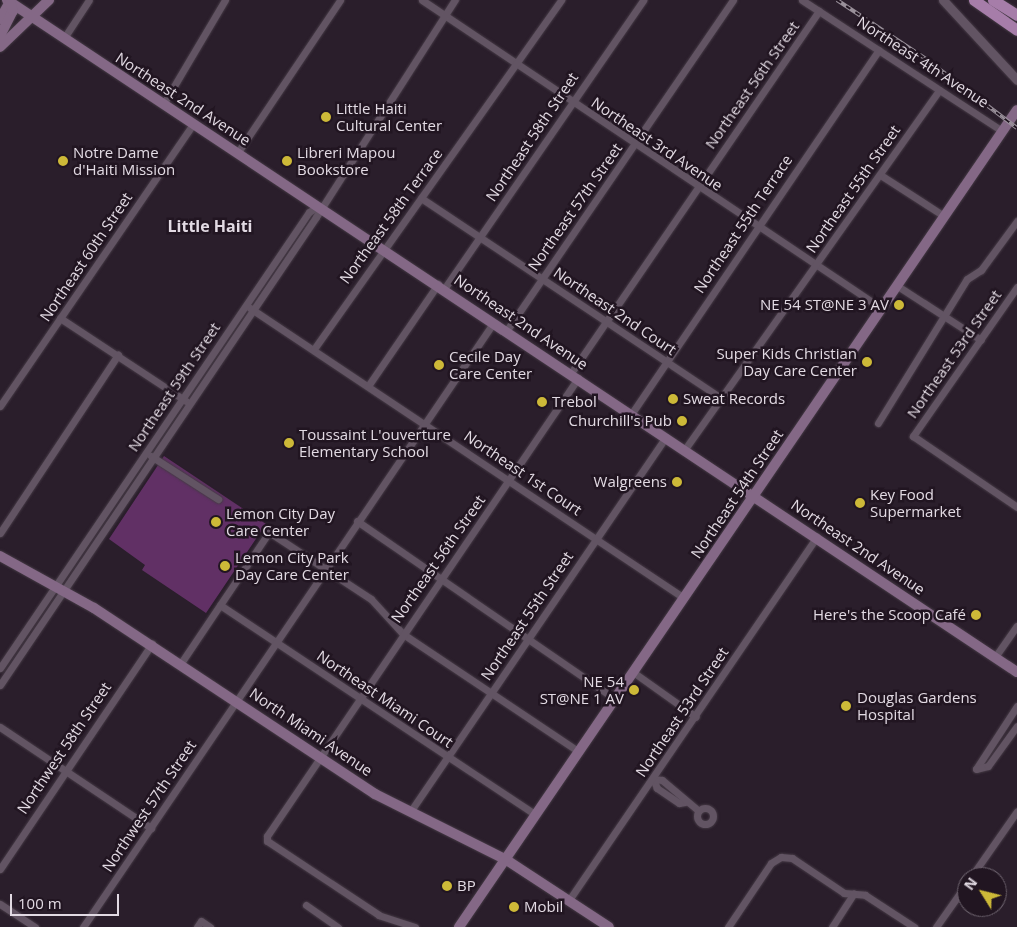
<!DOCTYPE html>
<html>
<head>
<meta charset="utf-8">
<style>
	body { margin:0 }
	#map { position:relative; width:1017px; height:927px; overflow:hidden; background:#2a1e2b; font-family:"Open Sans",sans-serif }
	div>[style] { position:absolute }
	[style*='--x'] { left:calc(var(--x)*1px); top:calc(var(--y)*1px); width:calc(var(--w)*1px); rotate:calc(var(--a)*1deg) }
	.green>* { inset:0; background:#613065 }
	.roads { filter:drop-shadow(0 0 1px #453a45) drop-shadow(0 0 1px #453a45) }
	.minor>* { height:7px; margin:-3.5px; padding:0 3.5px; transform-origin:3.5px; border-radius:3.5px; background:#625463 }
	.minor>.ring { margin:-3.5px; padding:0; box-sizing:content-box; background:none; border:7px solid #625463; border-radius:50% }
	.tertiary>* { height:9px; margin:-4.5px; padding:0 4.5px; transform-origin:4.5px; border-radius:4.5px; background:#625463 }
	.secondary>* { height:10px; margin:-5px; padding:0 5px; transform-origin:5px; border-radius:5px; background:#846886 }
	.primary>* { height:11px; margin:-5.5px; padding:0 5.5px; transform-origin:5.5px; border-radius:5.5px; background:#a67da9 }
	.rail>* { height:4px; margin-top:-2px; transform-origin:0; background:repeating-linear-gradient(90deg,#211521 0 5.5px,#99909a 0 11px); box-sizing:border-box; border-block:1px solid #99909a }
	.dots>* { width:14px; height:14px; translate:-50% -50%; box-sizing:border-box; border:2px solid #211521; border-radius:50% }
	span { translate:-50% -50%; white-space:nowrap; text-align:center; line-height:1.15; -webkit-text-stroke:5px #211521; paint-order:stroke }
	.street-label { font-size:15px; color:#e2dae3 }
	.poi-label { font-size:15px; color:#e2dae3 }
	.left { translate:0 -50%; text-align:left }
	.right { translate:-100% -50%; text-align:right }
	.neighbourhood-label { font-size:16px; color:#e2dae3; font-weight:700 }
	.north { position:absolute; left:957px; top:867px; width:50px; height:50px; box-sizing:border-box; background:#211521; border:1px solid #6e646f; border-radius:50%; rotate:306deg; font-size:14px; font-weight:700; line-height:20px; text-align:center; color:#e2dae3 }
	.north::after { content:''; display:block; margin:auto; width:18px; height:22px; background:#cdb938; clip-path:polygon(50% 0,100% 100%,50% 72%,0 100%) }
	.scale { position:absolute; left:10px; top:894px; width:109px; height:22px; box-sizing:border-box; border:2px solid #e2dae3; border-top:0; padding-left:6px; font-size:15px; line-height:18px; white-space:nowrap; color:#e2dae3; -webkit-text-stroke:4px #211521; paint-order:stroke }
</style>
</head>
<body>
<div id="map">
	<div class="green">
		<div style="clip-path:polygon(164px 456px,266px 524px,206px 613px,142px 570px,145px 565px,109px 539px)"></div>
	</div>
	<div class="roads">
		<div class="minor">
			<div style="--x:422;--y:0;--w:553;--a:33.86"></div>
			<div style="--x:802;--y:0;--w:239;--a:33.2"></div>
			<div style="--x:64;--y:38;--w:45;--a:-56.7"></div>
			<div style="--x:164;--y:103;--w:120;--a:-59.4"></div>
			<div style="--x:238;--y:152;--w:183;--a:-56.1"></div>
			<div style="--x:882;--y:176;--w:74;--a:32.8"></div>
			<div style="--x:421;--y:198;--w:358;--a:33.7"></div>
			<div style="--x:896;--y:285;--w:101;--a:32.9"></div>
			<div style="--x:1017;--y:287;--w:182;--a:124.9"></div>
			<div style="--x:913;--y:436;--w:126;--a:34.3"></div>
			<div style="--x:444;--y:289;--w:351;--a:-55.4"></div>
			<div style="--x:250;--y:308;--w:522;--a:33.75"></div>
			<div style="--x:60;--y:318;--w:151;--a:33.4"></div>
			<div style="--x:507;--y:330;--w:400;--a:-55.6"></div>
			<div style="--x:314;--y:349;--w:428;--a:-54.7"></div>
			<div style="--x:571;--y:373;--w:439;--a:-55.6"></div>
			<div style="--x:368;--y:386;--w:124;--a:-55.5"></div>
			<div style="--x:0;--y:406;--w:343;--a:-55.6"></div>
			<div style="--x:632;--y:413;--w:439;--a:-55.8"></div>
			<div style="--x:878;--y:423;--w:169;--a:-58.3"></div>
			<div style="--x:967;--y:279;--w:17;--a:-33"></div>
			<div style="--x:981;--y:270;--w:61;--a:-53.7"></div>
			<div style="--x:685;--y:449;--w:440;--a:-54.7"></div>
			<div style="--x:151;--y:456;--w:80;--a:32.7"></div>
			<div style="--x:357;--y:521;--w:313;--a:34.6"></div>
			<div style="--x:0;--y:533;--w:214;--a:-56.5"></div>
			<div style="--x:220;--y:605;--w:379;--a:33.6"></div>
			<div style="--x:995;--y:657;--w:38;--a:-55"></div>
			<div style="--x:181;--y:663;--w:158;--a:-56.1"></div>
			<div style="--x:269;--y:532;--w:122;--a:33.3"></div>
			<div style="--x:371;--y:599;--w:47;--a:47.6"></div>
			<div style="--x:403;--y:634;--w:212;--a:33.8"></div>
			<div style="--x:0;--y:668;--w:551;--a:-55.88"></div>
			<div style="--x:309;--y:212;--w:12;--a:-31"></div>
			<div style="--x:633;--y:672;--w:77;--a:35.5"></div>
			<div style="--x:0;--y:685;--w:565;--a:-55.97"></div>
			<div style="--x:316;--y:217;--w:258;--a:-57.4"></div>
			<div style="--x:1017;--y:706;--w:75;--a:123.1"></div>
			<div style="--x:976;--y:769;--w:12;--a:-14"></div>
			<div style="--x:988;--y:766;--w:49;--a:-54.1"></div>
			<div style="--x:0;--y:727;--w:182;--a:33.8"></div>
			<div style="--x:685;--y:802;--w:6;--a:171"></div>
			<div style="--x:679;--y:803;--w:27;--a:-146"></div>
			<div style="--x:657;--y:788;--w:10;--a:-114"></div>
			<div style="--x:653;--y:779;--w:9;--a:6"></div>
			<div style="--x:662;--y:780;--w:48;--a:40"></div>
			<div class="ring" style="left:697px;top:808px;width:9px;height:9px"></div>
			<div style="--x:410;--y:812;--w:454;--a:-55.7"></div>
			<div style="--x:0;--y:869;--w:272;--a:-56"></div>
			<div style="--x:971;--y:877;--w:80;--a:-55.1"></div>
			<div style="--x:569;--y:900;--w:440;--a:-55.7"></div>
			<div style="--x:0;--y:904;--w:42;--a:33.3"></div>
			<div style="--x:306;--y:905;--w:39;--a:35"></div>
			<div style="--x:83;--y:927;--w:731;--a:-55.81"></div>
			<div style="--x:197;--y:927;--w:7;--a:-56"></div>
			<div style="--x:201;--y:921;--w:11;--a:34"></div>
			<div style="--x:415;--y:927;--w:38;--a:-162"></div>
			<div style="--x:379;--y:915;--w:134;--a:-146.5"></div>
			<div style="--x:267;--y:841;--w:5;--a:-90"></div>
			<div style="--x:267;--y:836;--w:554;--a:-55.82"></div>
			<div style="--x:728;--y:927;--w:77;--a:-56.1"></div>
			<div style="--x:771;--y:863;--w:12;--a:-31"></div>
			<div style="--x:781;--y:857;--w:11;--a:5"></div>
			<div style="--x:792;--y:858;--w:63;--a:33.9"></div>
			<div style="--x:844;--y:893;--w:21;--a:5"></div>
			<div style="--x:865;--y:895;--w:59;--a:33.1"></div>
			<div style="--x:832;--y:927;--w:40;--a:-57.1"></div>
			<div style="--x:936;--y:927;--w:54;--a:-54.8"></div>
		</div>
		<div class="tertiary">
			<div style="--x:943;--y:0;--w:109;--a:47.2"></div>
		</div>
		<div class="secondary">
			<div style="--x:7;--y:0;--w:1213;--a:33.64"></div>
			<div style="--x:0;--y:19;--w:22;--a:-60"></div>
			<div style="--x:0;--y:36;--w:28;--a:-63"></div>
			<div style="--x:13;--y:11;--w:9;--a:-108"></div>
			<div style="--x:0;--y:47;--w:68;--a:-43.8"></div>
			<div style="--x:0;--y:556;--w:107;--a:29"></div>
			<div style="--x:94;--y:608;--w:337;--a:33.5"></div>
			<div style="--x:375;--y:794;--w:145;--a:26.6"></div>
			<div style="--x:505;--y:859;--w:124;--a:33.2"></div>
			<div style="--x:459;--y:927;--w:989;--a:-55.67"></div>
		</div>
		<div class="primary">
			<div style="--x:974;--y:0;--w:52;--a:34.9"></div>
			<div style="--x:993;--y:0;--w:28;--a:32"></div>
		</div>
	</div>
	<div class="rail">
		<div style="--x:837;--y:0;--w:107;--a:33.5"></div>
		<div style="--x:926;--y:59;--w:114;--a:37.2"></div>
	</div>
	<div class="dots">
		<div style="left:326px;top:117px;background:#cdb938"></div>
		<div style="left:63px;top:161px;background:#cdb938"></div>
		<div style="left:287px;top:161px;background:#cdb938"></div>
		<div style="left:899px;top:305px;background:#cdb938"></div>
		<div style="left:867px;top:362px;background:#cdb938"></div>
		<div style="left:439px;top:365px;background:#cdb938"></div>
		<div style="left:673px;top:399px;background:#cdb938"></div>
		<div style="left:542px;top:402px;background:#cdb938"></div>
		<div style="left:682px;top:421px;background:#cdb938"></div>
		<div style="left:289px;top:443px;background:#cdb938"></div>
		<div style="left:677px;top:482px;background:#cdb938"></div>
		<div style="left:860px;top:503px;background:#cdb938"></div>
		<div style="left:216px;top:522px;background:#cdb938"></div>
		<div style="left:225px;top:566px;background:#cdb938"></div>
		<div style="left:976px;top:615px;background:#cdb938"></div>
		<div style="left:634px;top:690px;background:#cdb938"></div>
		<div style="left:846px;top:706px;background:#cdb938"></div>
		<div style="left:447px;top:886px;background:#cdb938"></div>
		<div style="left:514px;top:907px;background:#cdb938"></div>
	</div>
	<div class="street-label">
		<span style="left:923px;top:62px;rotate:33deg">Northeast 4th Avenue</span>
		<span style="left:752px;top:85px;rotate:-55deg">Northeast 56th Street</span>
		<span style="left:183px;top:99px;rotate:33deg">Northeast 2nd Avenue</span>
		<span style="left:532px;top:137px;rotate:-56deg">Northeast 58th Street</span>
		<span style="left:657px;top:144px;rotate:34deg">Northeast 3rd Avenue</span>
		<span style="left:853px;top:189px;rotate:-55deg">Northeast 55th Street</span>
		<span style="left:575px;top:207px;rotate:-55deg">Northeast 57th Street</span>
		<span style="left:391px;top:216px;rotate:-54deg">Northeast 58th Terrace</span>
		<span style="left:743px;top:224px;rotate:-56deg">Northeast 55th Terrace</span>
		<span style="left:86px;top:257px;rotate:-56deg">Northeast 60th Street</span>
		<span style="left:615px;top:311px;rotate:34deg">Northeast 2nd Court</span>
		<span style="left:521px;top:322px;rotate:34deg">Northeast 2nd Avenue</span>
		<span style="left:954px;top:354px;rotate:-55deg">Northeast 53rd Street</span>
		<span style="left:174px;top:387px;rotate:-56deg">Northeast 59th Street</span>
		<span style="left:523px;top:473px;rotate:34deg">Northeast 1st Court</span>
		<span style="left:737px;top:494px;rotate:-56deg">Northeast 54th Street</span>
		<span style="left:858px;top:547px;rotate:34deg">Northeast 2nd Avenue</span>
		<span style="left:438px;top:559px;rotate:-55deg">Northeast 56th Street</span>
		<span style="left:527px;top:616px;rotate:-56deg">Northeast 55th Street</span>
		<span style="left:385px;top:699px;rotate:34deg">Northeast Miami Court</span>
		<span style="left:682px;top:712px;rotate:-56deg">Northeast 53rd Street</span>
		<span style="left:311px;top:732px;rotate:34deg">North Miami Avenue</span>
		<span style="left:64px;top:748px;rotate:-56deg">Northwest 58th Street</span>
		<span style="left:149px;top:806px;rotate:-56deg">Northwest 57th Street</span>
	</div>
	<div class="poi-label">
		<span class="left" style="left:336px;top:117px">Little Haiti<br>Cultural Center</span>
		<span class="left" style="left:73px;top:161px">Notre Dame<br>d'Haiti Mission</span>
		<span class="left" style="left:297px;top:161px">Libreri Mapou<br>Bookstore</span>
		<span class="right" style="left:889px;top:305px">NE 54 ST@NE 3 AV</span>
		<span class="right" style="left:857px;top:362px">Super Kids Christian<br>Day Care Center</span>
		<span class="left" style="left:449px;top:365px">Cecile Day<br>Care Center</span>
		<span class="left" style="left:683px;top:399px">Sweat Records</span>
		<span class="left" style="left:552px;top:402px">Trebol</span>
		<span class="right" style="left:672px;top:421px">Churchill's Pub</span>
		<span class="left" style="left:299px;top:443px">Toussaint L'ouverture<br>Elementary School</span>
		<span class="right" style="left:667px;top:482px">Walgreens</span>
		<span class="left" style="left:870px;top:503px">Key Food<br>Supermarket</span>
		<span class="left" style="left:226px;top:522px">Lemon City Day<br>Care Center</span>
		<span class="left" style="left:235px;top:566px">Lemon City Park<br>Day Care Center</span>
		<span class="right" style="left:966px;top:615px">Here's the Scoop Café</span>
		<span class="right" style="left:624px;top:690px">NE 54<br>ST@NE 1 AV</span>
		<span class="left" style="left:857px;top:706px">Douglas Gardens<br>Hospital</span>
		<span class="left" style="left:457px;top:886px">BP</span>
		<span class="left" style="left:524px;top:907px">Mobil</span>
	</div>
	<div class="neighbourhood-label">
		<span style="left:210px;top:226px">Little Haiti</span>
	</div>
	<div class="north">N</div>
	<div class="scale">100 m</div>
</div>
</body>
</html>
